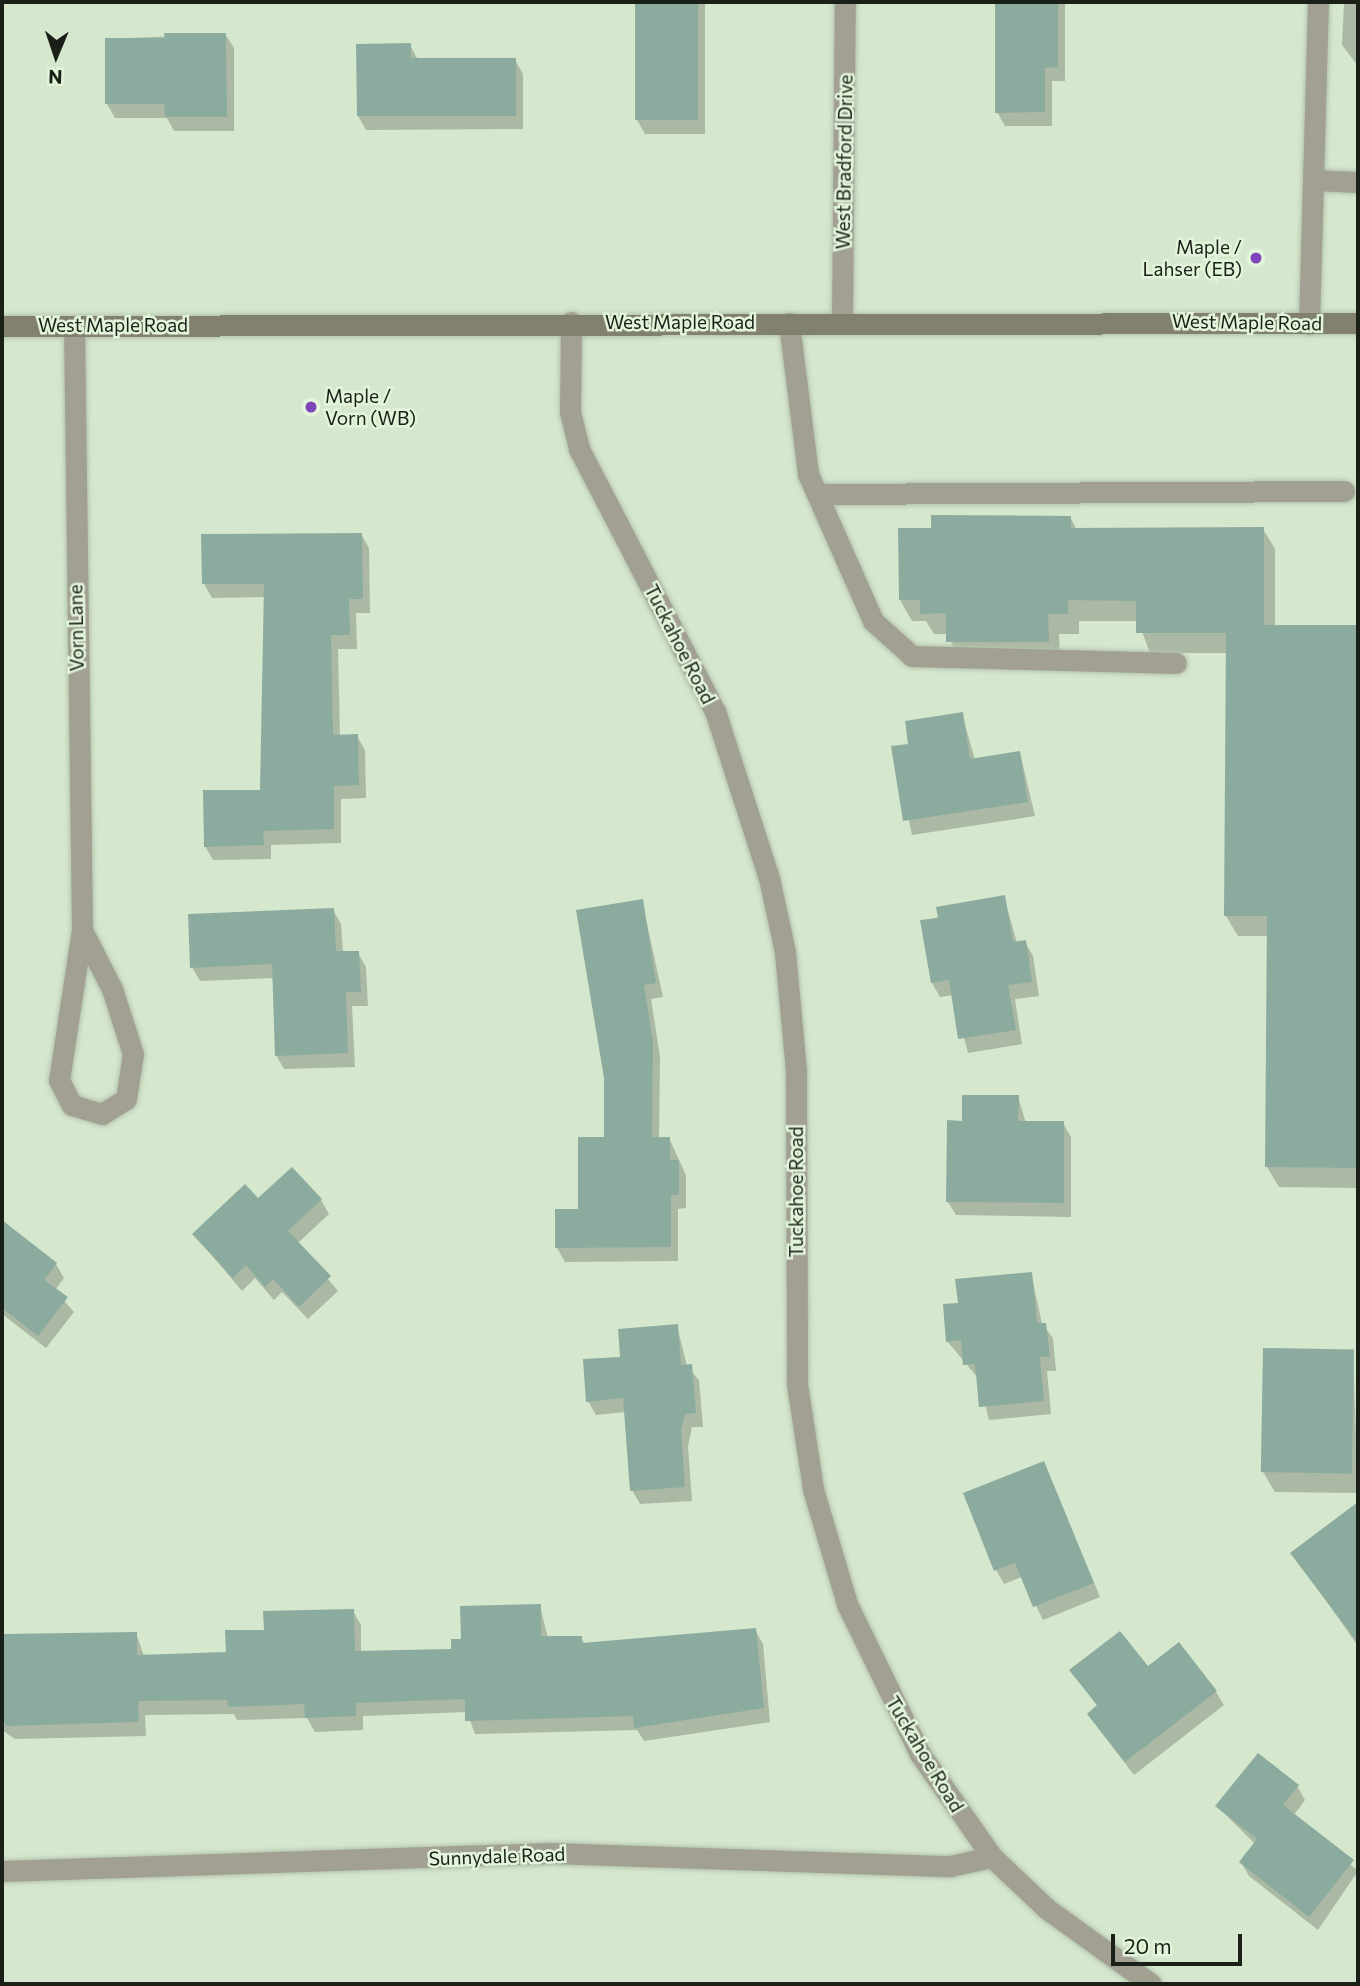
<!DOCTYPE html>
<html>
<head>
<meta charset="utf-8">
<style>
	body { margin:0 }
	#map { position:relative; width:1360px; height:1986px; overflow:hidden; background:#d5e7cd; font-family:Commissioner,sans-serif }
	div>[style] { position:absolute }
	[style*='--x'] { left:calc(var(--x)*1px); top:calc(var(--y)*1px); width:calc(var(--w)*1px); rotate:calc(var(--a)*1deg) }
	.shadow>* { inset:0; background:#0003; transform-origin:0 0 }
	.building>* { inset:0; background:#8cab9f; transform-origin:0 0 }
	.roads { filter:drop-shadow(0 0 2px #b3c3ac) drop-shadow(0 0 2px #b3c3ac) }
	.service>* { height:21px; margin:-10.5px; padding:0 10.5px; transform-origin:10.5px; border-radius:10.5px; background:#a1a093 }
	.minor>* { height:21px; margin:-10.5px; padding:0 10.5px; transform-origin:10.5px; border-radius:10.5px; background:#a1a093 }
	.secondary>* { height:21px; margin:-10.5px; padding:0 10.5px; transform-origin:10.5px; border-radius:10.5px; background:#82806e }
	.dots>* { width:19px; height:19px; translate:-50% -50%; box-sizing:border-box; border:4px solid #e2f4da; border-radius:50% }
	span { translate:-50% -50%; white-space:nowrap; text-align:center; line-height:1.15; -webkit-text-stroke:5px #e2f4da; paint-order:stroke }
	.street-label { font-size:19px; color:#1a2017 }
	.poi-label { font-size:19px; color:#1a2017 }
	.right { translate:-100% -50%; text-align:right }
	.left { translate:0 -50%; text-align:left }
	.frame { position:absolute; inset:0; border:4px solid #1a2017; pointer-events:none }
	.north { position:absolute; left:21px; top:21px; width:70px; height:70px; -webkit-text-stroke:5px #e2f4da; paint-order:stroke; rotate:182deg; font-size:19px; font-weight:700; line-height:28px; text-align:center; color:#1a2017 }
	.north::after { content:''; display:block; margin:auto; width:24px; height:32px; background:#1a2017; clip-path:polygon(50% 0,100% 100%,50% 72%,0 100%) }
	.scale { position:absolute; left:1111px; top:1934px; width:131px; height:32px; box-sizing:border-box; border:4px solid #1a2017; border-top:0; padding-left:9px; font-size:21px; line-height:24px; white-space:nowrap; color:#1a2017; -webkit-text-stroke:5px #e2f4da; paint-order:stroke }
</style>
</head>
<body>
<div id="map">
	<div class="shadow">
		<div style="clip-path:polygon(637px 2px,705px 2px,705px 134px,645px 134px,637px 120px)"></div>
		<div style="clip-path:polygon(996px 2px,1065px 2px,1065px 81px,1052px 81px,1052px 126px,1005px 126px,997px 112px)"></div>
		<div style="clip-path:polygon(1344px 2px,1358px 2px,1358px 66px,1342px 45px)"></div>
		<div style="clip-path:polygon(225px 34px,234px 48px,234px 131px,174px 131px,167px 118px,115px 118px,107px 104px,106px 39px)"></div>
		<div style="clip-path:polygon(410px 45px,418px 60px,515px 60px,523px 74px,523px 129px,366px 130px,358px 116px)"></div>
		<div style="left:2px;top:65px;width:5px;height:68px;rotate:68deg"></div>
		<div style="clip-path:polygon(1070px 517px,1077px 530px,1263px 529px,1275px 549px,1275px 626px,1358px 627px,1358px 1188px,1279px 1187px,1267px 1167px,1268px 936px,1238px 936px,1226px 916px,1228px 653px,1150px 653px,1138px 621px,1079px 621px,1079px 634px,1059px 634px,1060px 662px,960px 663px,948px 634px,934px 634px,926px 621px,912px 621px,900px 600px,933px 529px)"></div>
		<div style="clip-path:polygon(361px 534px,369px 548px,370px 613px,356px 613px,357px 649px,338px 649px,340px 737px,357px 736px,365px 750px,366px 798px,341px 799px,341px 843px,271px 845px,271px 859px,213px 860px,205px 846px,261px 791px,265px 597px,212px 598px,204px 584px)"></div>
		<div style="clip-path:polygon(962px 714px,975px 760px,1020px 753px,1035px 816px,912px 835px,893px 748px,910px 746px)"></div>
		<div style="clip-path:polygon(1004px 897px,1017px 943px,1025px 942px,1033px 956px,1039px 996px,1015px 999px,1022px 1044px,968px 1053px,953px 995px,940px 997px,932px 983px,922px 922px)"></div>
		<div style="clip-path:polygon(642px 901px,663px 997px,651px 999px,660px 1057px,659px 1139px,669px 1138px,686px 1175px,686px 1208px,678px 1209px,678px 1261px,565px 1262px,557px 1248px,580px 1210px,606px 1139px)"></div>
		<div style="clip-path:polygon(333px 910px,341px 924px,343px 953px,358px 953px,366px 967px,368px 1006px,352px 1006px,355px 1067px,284px 1069px,276px 1055px,274px 978px,200px 981px,192px 967px)"></div>
		<div style="clip-path:polygon(1018px 1097px,1026px 1123px,1063px 1123px,1071px 1137px,1071px 1217px,956px 1215px,948px 1202px,963px 1122px)"></div>
		<div style="clip-path:polygon(321px 1200px,329px 1214px,298px 1243px,338px 1291px,308px 1319px,282px 1292px,274px 1300px,255px 1278px,242px 1291px,194px 1234px,258px 1201px)"></div>
		<div style="clip-path:polygon(2px 1222px,56px 1264px,64px 1278px,55px 1290px,74px 1312px,46px 1348px,2px 1314px)"></div>
		<div style="clip-path:polygon(1031px 1273px,1042px 1324px,1053px 1338px,1056px 1371px,1047px 1371px,1051px 1414px,989px 1420px,978px 1378px,947px 1341px,960px 1304px)"></div>
		<div style="clip-path:polygon(677px 1326px,687px 1366px,699px 1380px,703px 1427px,692px 1427px,688px 1446px,692px 1501px,640px 1504px,632px 1490px,626px 1412px,596px 1415px,588px 1401px,621px 1358px)"></div>
		<div style="clip-path:polygon(1353px 1350px,1358px 1493px,1275px 1492px,1263px 1472px)"></div>
		<div style="clip-path:polygon(1044px 1463px,1100px 1597px,1043px 1620px,1022px 1577px,1004px 1584px,996px 1570px)"></div>
		<div style="clip-path:polygon(1358px 1504px,1358px 1646px,1293px 1554px)"></div>
		<div style="clip-path:polygon(540px 1606px,548px 1638px,581px 1637px,585px 1645px,755px 1630px,763px 1644px,770px 1722px,644px 1741px,637px 1730px,475px 1734px,467px 1712px,363px 1716px,363px 1730px,315px 1732px,307px 1718px,237px 1720px,234px 1714px,145px 1715px,146px 1736px,15px 1739px,2px 1730px,2px 1657px,136px 1633px,144px 1656px,228px 1654px,266px 1631px,353px 1611px,361px 1625px,361px 1653px,453px 1651px)"></div>
		<div style="clip-path:polygon(1148px 1669px,1216px 1692px,1224px 1705px,1134px 1775px,1098px 1728px,1090px 1714px,1098px 1707px,1072px 1671px)"></div>
		<div style="clip-path:polygon(1297px 1786px,1305px 1800px,1294px 1815px,1358px 1871px,1318px 1930px,1249px 1876px,1241px 1862px,1255px 1844px,1217px 1806px)"></div>
	</div>
	<div class="building">
		<div style="left:635px;top:2px;width:63px;height:118px"></div>
		<div style="clip-path:polygon(995px 2px,1058px 2px,1058px 67px,1045px 68px,1045px 112px,995px 113px)"></div>
		<div style="clip-path:polygon(164px 33px,226px 33px,227px 117px,165px 117px,164px 104px,105px 104px,105px 38px,165px 38px)"></div>
		<div style="clip-path:polygon(411px 43px,411px 58px,516px 58px,516px 116px,357px 116px,356px 44px)"></div>
		<div style="clip-path:polygon(931px 515px,1071px 516px,1071px 528px,1264px 527px,1264px 625px,1358px 625px,1358px 1168px,1265px 1167px,1267px 916px,1224px 916px,1226px 633px,1136px 633px,1136px 601px,1068px 600px,1068px 614px,1048px 614px,1049px 642px,946px 642px,946px 613px,920px 614px,920px 600px,899px 600px,898px 528px,931px 528px)"></div>
		<div style="clip-path:polygon(362px 533px,363px 599px,349px 599px,350px 635px,331px 635px,333px 735px,358px 734px,359px 785px,334px 786px,334px 829px,263px 831px,264px 845px,204px 847px,203px 790px,260px 790px,264px 584px,202px 584px,201px 534px)"></div>
		<div style="clip-path:polygon(963px 712px,970px 759px,1020px 751px,1028px 802px,903px 821px,891px 746px,908px 744px,905px 721px)"></div>
		<div style="clip-path:polygon(1005px 895px,1013px 942px,1026px 940px,1032px 982px,1008px 985px,1016px 1030px,958px 1039px,949px 980px,931px 983px,920px 920px,938px 918px,936px 907px)"></div>
		<div style="clip-path:polygon(643px 899px,656px 983px,644px 985px,653px 1042px,652px 1137px,670px 1137px,670px 1160px,679px 1160px,679px 1195px,671px 1195px,671px 1247px,555px 1248px,555px 1209px,578px 1209px,578px 1137px,604px 1137px,604px 1078px,576px 910px)"></div>
		<div style="clip-path:polygon(334px 908px,336px 951px,359px 951px,361px 992px,346px 992px,348px 1053px,275px 1056px,272px 964px,190px 968px,188px 914px)"></div>
		<div style="clip-path:polygon(962px 1095px,1019px 1095px,1018px 1121px,1064px 1121px,1064px 1203px,946px 1202px,947px 1120px,962px 1121px)"></div>
		<div style="clip-path:polygon(292px 1167px,322px 1199px,288px 1231px,331px 1276px,299px 1307px,273px 1279px,265px 1287px,246px 1265px,233px 1278px,192px 1234px,245px 1184px,258px 1198px)"></div>
		<div style="clip-path:polygon(2px 1220px,57px 1263px,44px 1280px,68px 1297px,38px 1336px,2px 1308px)"></div>
		<div style="clip-path:polygon(1032px 1272px,1037px 1323px,1046px 1323px,1050px 1357px,1040px 1357px,1044px 1401px,979px 1407px,975px 1364px,963px 1365px,961px 1340px,946px 1342px,943px 1304px,958px 1303px,955px 1279px)"></div>
		<div style="clip-path:polygon(678px 1324px,681px 1365px,692px 1364px,696px 1413px,685px 1414px,681px 1430px,685px 1487px,630px 1491px,623px 1398px,586px 1402px,583px 1359px,620px 1357px,618px 1329px)"></div>
		<div style="left:1263px;top:1348px;width:91px;height:124px;rotate:1deg"></div>
		<div style="clip-path:polygon(1044px 1461px,1094px 1583px,1033px 1607px,1015px 1563px,994px 1571px,963px 1493px)"></div>
		<div style="clip-path:polygon(1358px 1502px,1358px 1643px,1290px 1553px)"></div>
		<div style="clip-path:polygon(541px 1604px,541px 1636px,582px 1636px,582px 1643px,756px 1628px,764px 1708px,634px 1728px,633px 1716px,465px 1721px,465px 1699px,356px 1703px,356px 1716px,305px 1718px,304px 1704px,228px 1707px,227px 1700px,138px 1701px,139px 1722px,6px 1726px,2px 1716px,3px 1634px,137px 1632px,137px 1655px,226px 1652px,225px 1630px,264px 1630px,263px 1611px,354px 1609px,355px 1651px,451px 1649px,451px 1639px,461px 1639px,460px 1606px)"></div>
		<div style="clip-path:polygon(1120px 1631px,1148px 1666px,1179px 1642px,1217px 1691px,1125px 1762px,1087px 1714px,1097px 1705px,1069px 1670px)"></div>
		<div style="clip-path:polygon(1258px 1753px,1299px 1785px,1283px 1805px,1354px 1860px,1309px 1917px,1239px 1862px,1257px 1839px,1215px 1806px)"></div>
	</div>
	<div class="roads">
		<div class="service">
			<div style="--x:1314;--y:180;--w:44;--a:2.6"></div>
			<div style="--x:789;--y:323;--w:152;--a:82.8"></div>
			<div style="--x:808;--y:474;--w:161;--a:66.1"></div>
			<div style="--x:873;--y:621;--w:52;--a:41.9"></div>
			<div style="--x:912;--y:656;--w:264;--a:1.5"></div>
			<div style="--x:1309;--y:324;--w:322;--a:-88.4"></div>
			<div style="--x:821;--y:494;--w:523;--a:-0.33"></div>
		</div>
		<div class="minor">
			<div style="--x:571;--y:322;--w:90;--a:90.6"></div>
			<div style="--x:570;--y:412;--w:38;--a:76"></div>
			<div style="--x:579;--y:449;--w:295;--a:62.6"></div>
			<div style="--x:715;--y:711;--w:176;--a:72.1"></div>
			<div style="--x:769;--y:878;--w:76;--a:77.8"></div>
			<div style="--x:785;--y:952;--w:120;--a:84.7"></div>
			<div style="--x:796;--y:1071;--w:313;--a:89.8"></div>
			<div style="--x:797;--y:1384;--w:106;--a:81.3"></div>
			<div style="--x:813;--y:1489;--w:120;--a:73.5"></div>
			<div style="--x:847;--y:1604;--w:167;--a:64"></div>
			<div style="--x:920;--y:1754;--w:126;--a:55"></div>
			<div style="--x:992;--y:1857;--w:76;--a:43.4"></div>
			<div style="--x:1047;--y:1909;--w:128;--a:35.8"></div>
			<div style="--x:842;--y:323;--w:321;--a:-89.5"></div>
			<div style="--x:74;--y:326;--w:604;--a:89.24"></div>
			<div style="--x:82;--y:930;--w:152;--a:98.7"></div>
			<div style="--x:59;--y:1080;--w:28;--a:63"></div>
			<div style="--x:72;--y:1105;--w:31;--a:17"></div>
			<div style="--x:102;--y:1114;--w:28;--a:-32"></div>
			<div style="--x:126;--y:1099;--w:46;--a:-81.2"></div>
			<div style="--x:133;--y:1054;--w:68;--a:-107.9"></div>
			<div style="--x:112;--y:989;--w:66;--a:-117"></div>
			<div style="--x:2;--y:1871;--w:548;--a:-1.88"></div>
			<div style="--x:550;--y:1853;--w:400;--a:1.9"></div>
			<div style="--x:950;--y:1866;--w:43;--a:-12.1"></div>
		</div>
		<div class="secondary">
			<div style="--x:2;--y:326;--w:1356;--a:-0.13"></div>
		</div>
	</div>
	<div class="dots">
		<div style="left:1256px;top:258px;background:#8045ba"></div>
		<div style="left:311px;top:407px;background:#8045ba"></div>
	</div>
	<div class="street-label">
		<span style="left:844px;top:162px;rotate:-89deg">West Bradford Drive</span>
		<span style="left:680px;top:322px">West Maple Road</span>
		<span style="left:1247px;top:322px;rotate:1deg">West Maple Road</span>
		<span style="left:113px;top:325px">West Maple Road</span>
		<span style="left:76px;top:628px;rotate:-91deg">Vorn Lane</span>
		<span style="left:680px;top:644px;rotate:63deg">Tuckahoe Road</span>
		<span style="left:796px;top:1192px;rotate:-90deg">Tuckahoe Road</span>
		<span style="left:925px;top:1754px;rotate:59deg">Tuckahoe Road</span>
		<span style="left:497px;top:1856px;rotate:-2deg">Sunnydale Road</span>
	</div>
	<div class="poi-label">
		<span class="right" style="left:1242px;top:258px">Maple /<br>Lahser (EB)</span>
		<span class="left" style="left:325px;top:407px">Maple /<br>Vorn (WB)</span>
	</div>
	<div class="frame"></div>
	<div class="north">N</div>
	<div class="scale">20 m</div>
</div>
</body>
</html>
